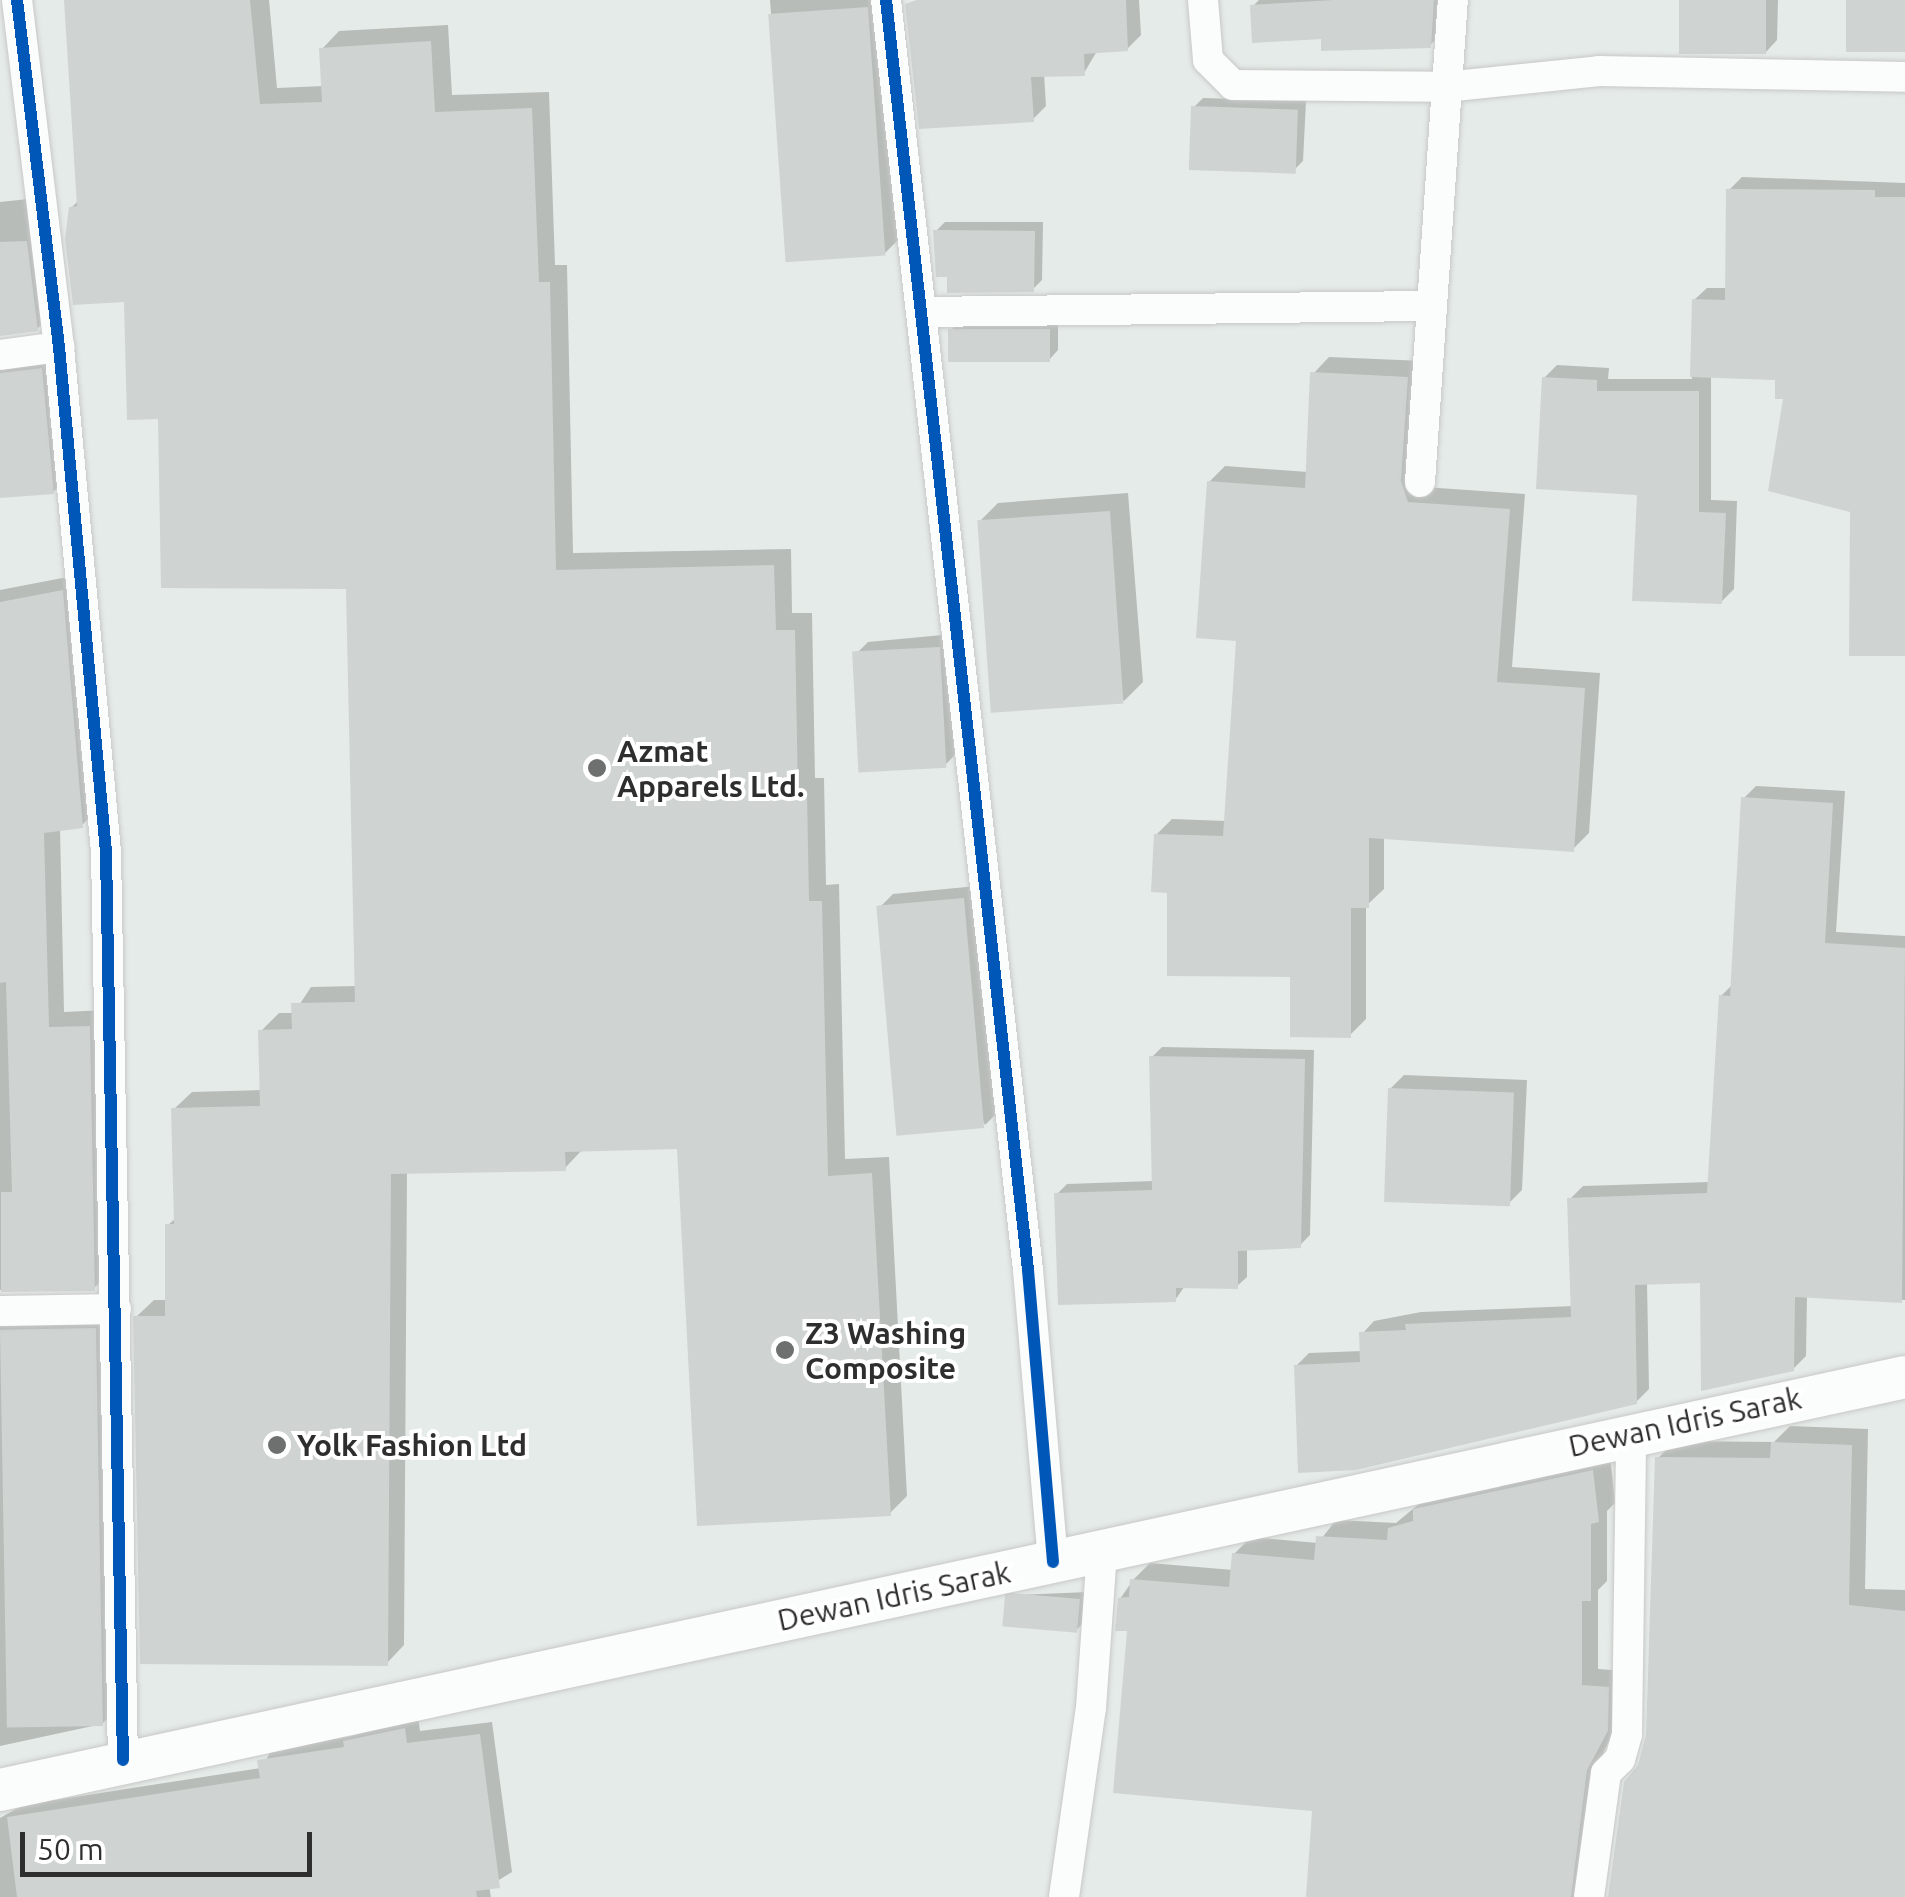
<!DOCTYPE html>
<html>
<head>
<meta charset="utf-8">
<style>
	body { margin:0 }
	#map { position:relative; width:1905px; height:1897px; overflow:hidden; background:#e5ebe8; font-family:Ubuntu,sans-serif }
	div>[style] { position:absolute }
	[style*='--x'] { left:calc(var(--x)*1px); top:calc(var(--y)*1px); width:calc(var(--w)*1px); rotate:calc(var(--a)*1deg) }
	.shadow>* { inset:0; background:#0003 }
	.building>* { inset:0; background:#cfd4d2; transform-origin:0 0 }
	.roads { filter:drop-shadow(0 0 2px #c7c8c7) drop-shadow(0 0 2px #c7c8c7) }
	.street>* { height:30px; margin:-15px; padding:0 15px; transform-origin:15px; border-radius:15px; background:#fbfcfc }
	.secondary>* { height:42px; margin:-21px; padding:0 21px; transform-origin:21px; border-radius:21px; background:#fbfcfc }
	.cycleway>* { height:12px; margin:-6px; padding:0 6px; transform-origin:6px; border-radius:6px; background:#0057b8 }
	.dots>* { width:28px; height:28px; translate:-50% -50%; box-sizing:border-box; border:5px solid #fff; border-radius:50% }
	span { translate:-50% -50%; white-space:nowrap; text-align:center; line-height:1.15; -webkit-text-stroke:8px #fff; paint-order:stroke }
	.poi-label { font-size:30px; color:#2e2e2e; font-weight:700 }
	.left { translate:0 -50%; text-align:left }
	.street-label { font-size:30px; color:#2e2e2e }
	.scale { position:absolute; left:20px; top:1832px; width:292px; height:45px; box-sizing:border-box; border:5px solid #2e2e2e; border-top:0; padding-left:12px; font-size:30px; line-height:35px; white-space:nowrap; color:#2e2e2e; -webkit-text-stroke:8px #fff; paint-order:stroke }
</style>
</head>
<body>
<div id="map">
	<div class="shadow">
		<div style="clip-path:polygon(68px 0,269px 0,277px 88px,324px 86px,322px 49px,339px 31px,448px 25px,452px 95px,549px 92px,555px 265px,567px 265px,573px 553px,791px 549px,792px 613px,812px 613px,815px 778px,824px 778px,826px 885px,839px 884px,845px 1159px,889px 1157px,907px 1496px,890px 1513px,679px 1147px,582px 1150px,565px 1168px,407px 1171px,404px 1645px,387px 1663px,136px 1317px,154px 1300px,167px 1300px,168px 1225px,177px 1217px,174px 1109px,192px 1092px,262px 1090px,261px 1031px,279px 1013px,294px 1013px,311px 987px,357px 986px,348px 586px,160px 417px,127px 300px,71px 208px,79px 200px)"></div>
		<div style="clip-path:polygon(770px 0,885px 0,904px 234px,885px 253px,790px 260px)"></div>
		<div style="clip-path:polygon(919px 0,1139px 0,1141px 35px,1127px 49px,1097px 51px,1084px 73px,1044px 74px,1046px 106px,1033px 119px)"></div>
		<div style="clip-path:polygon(1259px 0,1447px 0,1444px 32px,1430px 45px,1324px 37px,1253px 6px)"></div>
		<div style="clip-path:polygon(1681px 0,1778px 0,1777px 40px,1765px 53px)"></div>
		<div style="clip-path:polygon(1203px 98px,1306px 101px,1303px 161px,1294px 170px,1194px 107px)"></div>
		<div style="clip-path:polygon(1742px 177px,1905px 183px,1905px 654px,1853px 510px,1778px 378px,1711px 375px,1711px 500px,1737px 501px,1734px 589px,1721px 602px,1544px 378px,1557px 365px,1609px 368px,1608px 379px,1692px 379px,1694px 300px,1707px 288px,1728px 288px,1729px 190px)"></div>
		<div style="clip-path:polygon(28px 199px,51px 314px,37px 329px,0 335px,0 202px)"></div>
		<div style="clip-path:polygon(945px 222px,1043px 222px,1042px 280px,1033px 289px,949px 275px,936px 231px)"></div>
		<div style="clip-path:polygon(1058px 321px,1058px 350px,1049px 360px,950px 331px,959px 322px)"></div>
		<div style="clip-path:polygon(0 350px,55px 355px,67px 478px,53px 492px,0 495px)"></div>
		<div style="clip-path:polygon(1329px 357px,1423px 361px,1424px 487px,1525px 494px,1512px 667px,1600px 673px,1589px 833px,1573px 849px,1384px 837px,1384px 889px,1366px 906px,1366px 1019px,1350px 1035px,1156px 835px,1172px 819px,1226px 821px,1239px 638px,1209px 482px,1225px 466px,1308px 472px,1313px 374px)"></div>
		<div style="clip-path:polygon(1128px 493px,1143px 682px,1124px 701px,979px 522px,998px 503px)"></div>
		<div style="clip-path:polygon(78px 575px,98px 809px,82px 825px,60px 828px,64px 1012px,106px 1010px,111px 1272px,94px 1288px,0 1290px,0 590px)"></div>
		<div style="clip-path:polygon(953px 634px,959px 751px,945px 765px,854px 656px,868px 642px)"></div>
		<div style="clip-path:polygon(1756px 786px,1845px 791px,1836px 932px,1905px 936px,1905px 1300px,1807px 1295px,1806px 1356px,1793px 1369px,1702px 1280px,1647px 1282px,1649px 1389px,1636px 1402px,1356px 1468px,1296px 1366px,1309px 1353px,1362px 1351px,1362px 1334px,1374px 1321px,1421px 1312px,1574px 1306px,1570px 1199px,1583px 1186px,1710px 1182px,1721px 996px,1733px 984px,1744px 798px)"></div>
		<div style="clip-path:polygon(977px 886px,999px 1111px,985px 1125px,879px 908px,893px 894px)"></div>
		<div style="clip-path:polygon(1162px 1047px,1314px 1050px,1310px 1235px,1300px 1245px,1247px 1248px,1247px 1277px,1236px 1287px,1185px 1286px,1175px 1300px,1057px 1194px,1067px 1184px,1154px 1181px,1152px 1057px)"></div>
		<div style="clip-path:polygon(1404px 1075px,1527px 1080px,1522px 1190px,1508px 1204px,1390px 1089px)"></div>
		<div style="clip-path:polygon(0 1299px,112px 1313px,119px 1707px,102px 1724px,0 1746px)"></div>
		<div style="clip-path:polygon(1790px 1426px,1868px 1429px,1865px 1589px,1905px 1590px,1905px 1897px,1610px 1897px,1648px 1735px,1658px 1458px,1675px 1441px,1774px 1442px)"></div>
		<div style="clip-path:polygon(1610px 1455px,1615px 1503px,1607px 1511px,1607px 1581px,1598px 1590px,1598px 1669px,1625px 1671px,1624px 1712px,1604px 1751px,1586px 1877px,1594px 1895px,1605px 1897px,1308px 1897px,1315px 1809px,1130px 1628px,1120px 1599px,1133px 1580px,1150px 1563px,1233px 1570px,1234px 1554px,1251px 1537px,1318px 1543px,1336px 1520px,1396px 1523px,1432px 1493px)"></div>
		<div style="clip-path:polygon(1088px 1592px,1086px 1621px,1076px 1630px,1008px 1604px,1017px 1595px)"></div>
		<div style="clip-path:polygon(418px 1716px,420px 1731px,492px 1722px,512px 1872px,489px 1886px,491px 1897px,0 1897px,0 1818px,23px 1805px,261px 1768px,273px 1748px,352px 1736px)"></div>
	</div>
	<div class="building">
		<div style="clip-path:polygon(64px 0,250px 0,260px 104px,322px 102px,319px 48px,431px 41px,435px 112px,532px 108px,539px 282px,550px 282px,556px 570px,774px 565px,776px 630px,795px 630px,798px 794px,807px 794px,809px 901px,822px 901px,828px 1176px,872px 1173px,891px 1516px,697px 1526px,677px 1149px,565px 1152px,566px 1171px,391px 1174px,388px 1666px,140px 1664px,133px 1316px,165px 1316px,165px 1224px,174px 1224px,171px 1108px,260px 1106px,258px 1030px,292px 1029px,291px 1003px,355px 1002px,346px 589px,161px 588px,158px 419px,127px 420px,124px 302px,73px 305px,65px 239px,69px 207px,77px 206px)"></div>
		<div style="clip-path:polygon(917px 0,1126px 0,1128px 51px,1084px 54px,1085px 76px,1031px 77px,1034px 122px,919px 129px,905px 4px)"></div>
		<div style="clip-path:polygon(1334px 0,1434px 0,1431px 48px,1321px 51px,1321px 39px,1252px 43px,1250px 5px)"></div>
		<div style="left:1679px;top:0;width:87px;height:54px"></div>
		<div style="left:1846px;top:0;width:59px;height:52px"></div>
		<div style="left:868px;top:7px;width:249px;height:100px;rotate:86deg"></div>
		<div style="left:1191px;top:106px;width:107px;height:64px;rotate:2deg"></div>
		<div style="clip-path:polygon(1726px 189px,1875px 190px,1875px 197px,1905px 197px,1905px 656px,1849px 656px,1850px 512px,1768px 491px,1783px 399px,1775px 399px,1775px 380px,1690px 377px,1692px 299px,1725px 300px)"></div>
		<div style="clip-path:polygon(933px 230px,1035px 231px,1034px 292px,947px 293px,947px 277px,936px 277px)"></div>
		<div style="clip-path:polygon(27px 241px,38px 331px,0 336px,0 242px)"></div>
		<div style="left:1050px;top:329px;width:33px;height:102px;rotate:90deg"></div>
		<div style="clip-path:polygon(42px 368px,54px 494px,0 498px,0 373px)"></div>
		<div style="clip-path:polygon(1310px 372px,1408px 377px,1401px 481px,1408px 502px,1510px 509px,1497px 682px,1585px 688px,1574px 852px,1369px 838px,1369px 908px,1351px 908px,1351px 1038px,1290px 1037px,1290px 977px,1167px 976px,1167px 893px,1151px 892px,1154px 834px,1223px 836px,1236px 641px,1196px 638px,1207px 481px,1305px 488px)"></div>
		<div style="clip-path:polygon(1542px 377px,1597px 380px,1597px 391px,1699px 391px,1699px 512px,1726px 513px,1722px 604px,1632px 601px,1637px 495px,1536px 489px)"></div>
		<div style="left:1110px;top:511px;width:193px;height:133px;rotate:86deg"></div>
		<div style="clip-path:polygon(63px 590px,83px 828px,44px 833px,49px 1027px,90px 1026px,95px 1291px,1px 1292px,1px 1192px,12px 1192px,6px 982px,0 983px,0 602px)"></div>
		<div style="left:940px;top:647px;width:121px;height:88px;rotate:87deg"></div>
		<div style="clip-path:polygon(1741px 797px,1833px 803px,1825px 943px,1905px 948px,1902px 1303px,1795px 1297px,1794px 1371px,1701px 1391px,1700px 1283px,1635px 1285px,1637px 1404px,1356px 1470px,1298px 1473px,1294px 1365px,1360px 1362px,1359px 1332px,1406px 1330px,1405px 1324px,1571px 1317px,1567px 1198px,1707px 1193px,1719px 995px,1730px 996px)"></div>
		<div style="left:964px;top:898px;width:231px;height:88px;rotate:85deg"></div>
		<div style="clip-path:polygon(1149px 1056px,1305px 1059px,1301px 1248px,1238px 1251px,1238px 1289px,1176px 1288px,1176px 1302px,1058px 1305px,1054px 1193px,1152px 1190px)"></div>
		<div style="left:1388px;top:1088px;width:126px;height:114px;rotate:2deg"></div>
		<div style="left:96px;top:1328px;width:398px;height:96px;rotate:89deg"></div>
		<div style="clip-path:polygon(1771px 1442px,1852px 1445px,1849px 1605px,1905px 1611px,1905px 1897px,1608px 1897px,1624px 1782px,1638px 1765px,1646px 1735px,1655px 1457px,1770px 1458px)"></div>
		<div style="clip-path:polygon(1593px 1470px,1599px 1522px,1591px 1524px,1591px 1601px,1582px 1601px,1582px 1685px,1609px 1687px,1608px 1731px,1587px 1770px,1571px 1897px,1306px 1897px,1312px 1811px,1113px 1793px,1127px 1631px,1115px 1631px,1118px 1598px,1129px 1597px,1130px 1579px,1229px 1587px,1232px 1553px,1314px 1560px,1316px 1536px,1387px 1540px,1388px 1528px,1413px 1521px,1413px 1509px)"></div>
		<div style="left:1080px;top:1599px;width:34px;height:75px;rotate:95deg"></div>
		<div style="clip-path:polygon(405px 1728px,407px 1743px,480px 1734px,500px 1888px,476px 1891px,477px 1897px,17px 1897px,7px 1817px,260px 1778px,257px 1760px,344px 1747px,343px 1741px)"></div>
	</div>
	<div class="roads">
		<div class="street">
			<div style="--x:17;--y:0;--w:350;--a:83.1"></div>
			<div style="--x:59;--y:347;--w:507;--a:84.68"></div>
			<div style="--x:106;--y:852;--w:908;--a:88.93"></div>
			<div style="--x:886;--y:0;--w:1278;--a:83.62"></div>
			<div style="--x:1028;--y:1270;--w:293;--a:85.1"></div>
			<div style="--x:1203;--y:0;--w:60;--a:85.2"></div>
			<div style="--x:1208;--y:60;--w:35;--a:45"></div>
			<div style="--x:1233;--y:85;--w:212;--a:0.5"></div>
			<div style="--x:1445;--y:87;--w:155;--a:-5.9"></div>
			<div style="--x:1599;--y:71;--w:306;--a:1.1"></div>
			<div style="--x:921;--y:312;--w:508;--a:-0.68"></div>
			<div style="--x:0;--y:355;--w:60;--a:-7.7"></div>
			<div style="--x:1420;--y:482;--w:483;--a:-86.1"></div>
			<div style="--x:0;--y:1311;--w:116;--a:-1"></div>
			<div style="--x:1064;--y:1897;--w:191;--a:-81.9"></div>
			<div style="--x:1091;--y:1708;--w:157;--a:-86"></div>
			<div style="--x:1589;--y:1897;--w:125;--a:-82.2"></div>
			<div style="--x:1606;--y:1773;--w:20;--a:-45"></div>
			<div style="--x:1620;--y:1759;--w:26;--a:-74"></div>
			<div style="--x:1627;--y:1734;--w:301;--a:-89.2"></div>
		</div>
		<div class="secondary">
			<div style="--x:0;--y:1790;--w:1949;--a:-12.23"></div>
		</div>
	</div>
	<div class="cycleway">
		<div style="--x:17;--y:0;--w:350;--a:83.1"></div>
		<div style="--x:59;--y:347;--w:507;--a:84.68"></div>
		<div style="--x:106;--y:852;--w:908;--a:88.93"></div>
		<div style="--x:886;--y:0;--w:1278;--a:83.62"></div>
		<div style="--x:1028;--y:1270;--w:293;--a:85.1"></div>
	</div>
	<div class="dots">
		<div style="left:597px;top:768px;background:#6e706f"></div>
		<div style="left:785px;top:1350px;background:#6e706f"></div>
		<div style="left:277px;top:1445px;background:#6e706f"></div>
	</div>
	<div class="poi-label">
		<span class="left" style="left:617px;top:768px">Azmat<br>Apparels Ltd.</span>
		<span class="left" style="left:805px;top:1350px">Z3 Washing<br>Composite</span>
		<span class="left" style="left:297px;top:1445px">Yolk Fashion Ltd</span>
	</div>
	<div class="street-label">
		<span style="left:1685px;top:1422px;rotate:-12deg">Dewan Idris Sarak</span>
		<span style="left:894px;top:1596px;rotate:-12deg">Dewan Idris Sarak</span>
	</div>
	<div class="scale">50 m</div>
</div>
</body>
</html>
